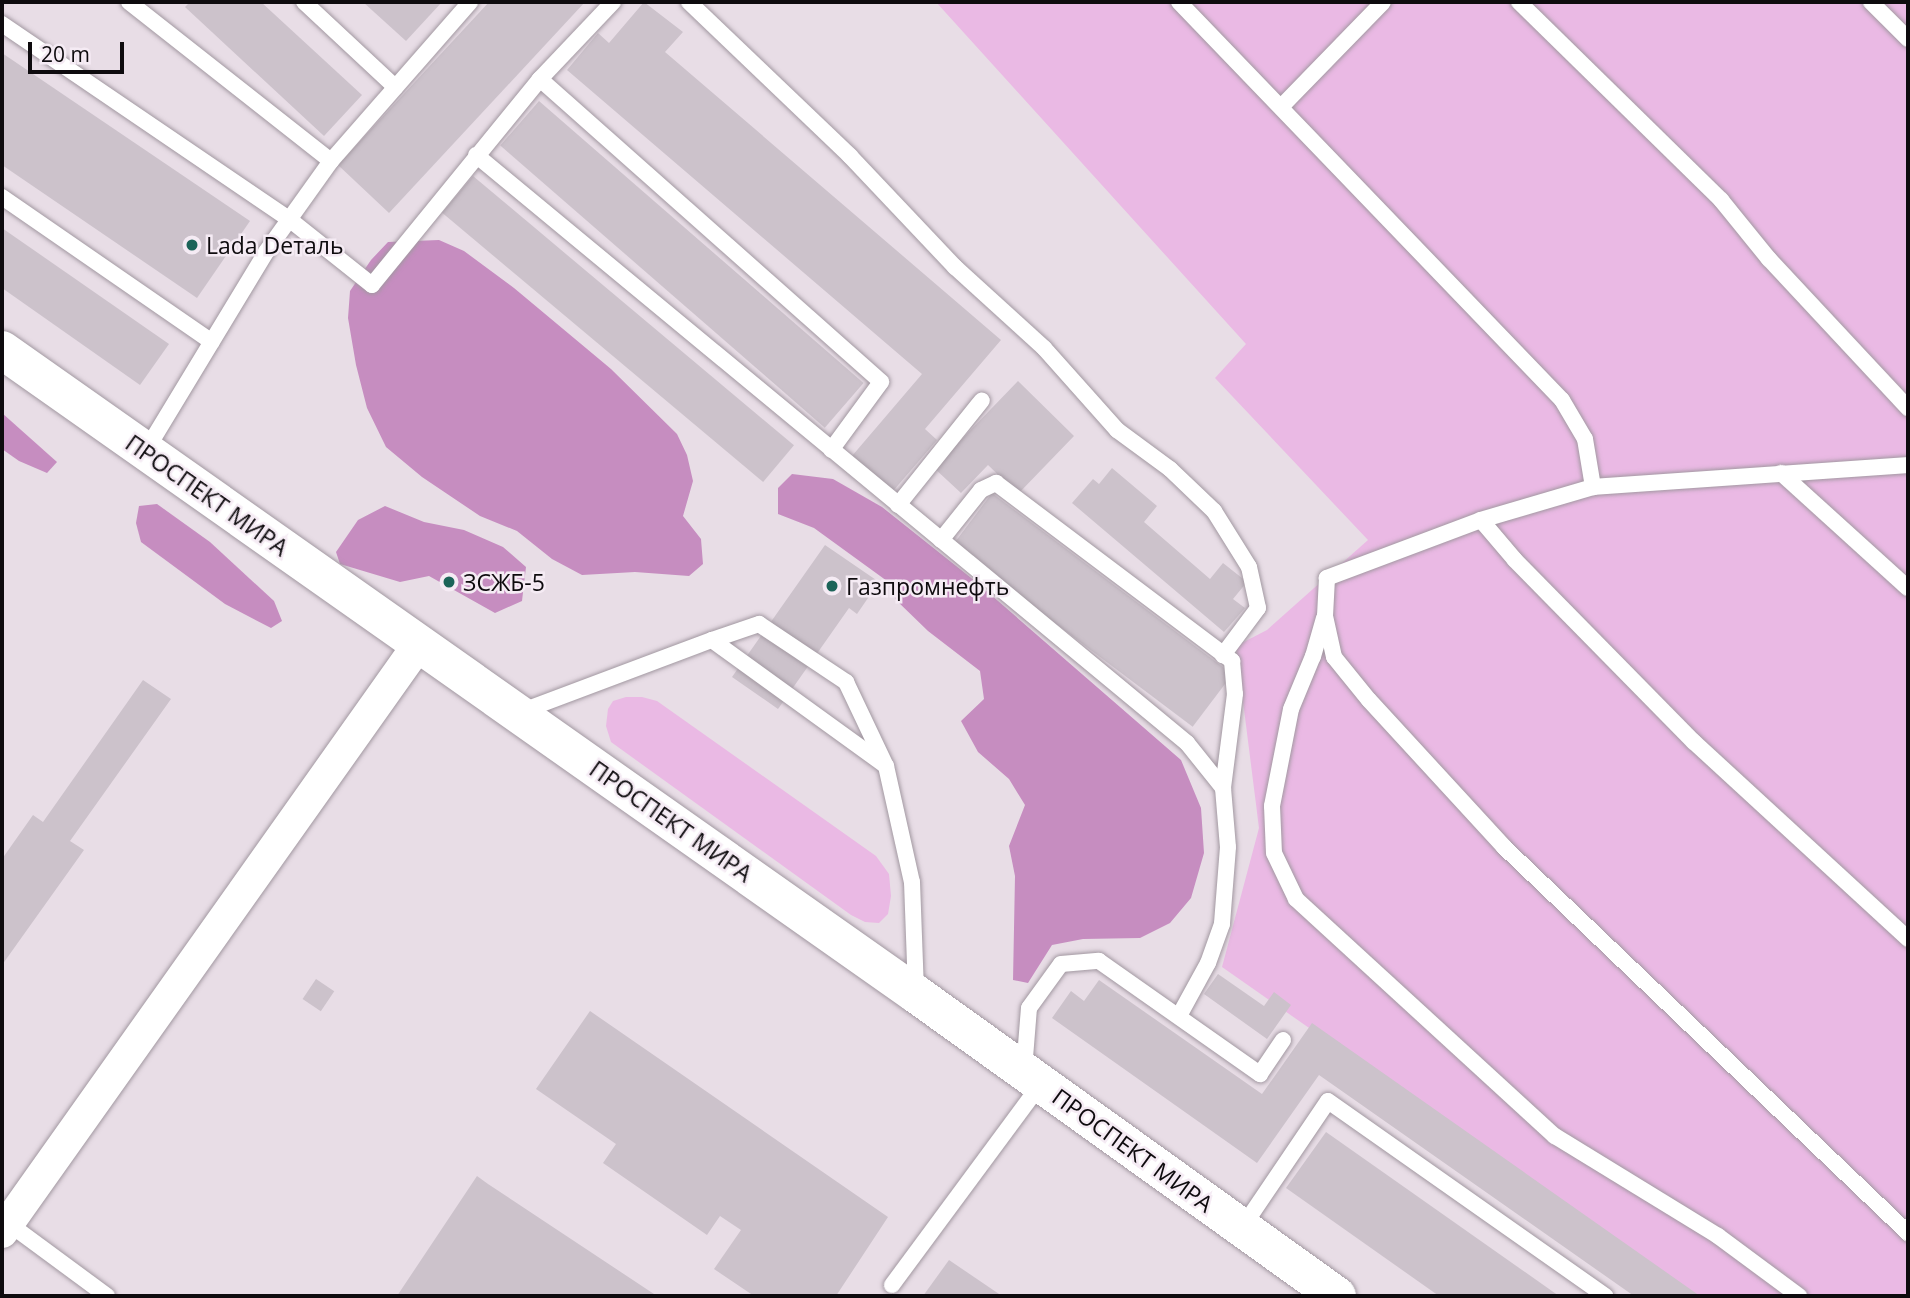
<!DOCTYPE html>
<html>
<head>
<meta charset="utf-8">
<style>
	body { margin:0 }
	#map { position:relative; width:1910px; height:1298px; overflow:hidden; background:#e8dde6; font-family:"Open Sans",sans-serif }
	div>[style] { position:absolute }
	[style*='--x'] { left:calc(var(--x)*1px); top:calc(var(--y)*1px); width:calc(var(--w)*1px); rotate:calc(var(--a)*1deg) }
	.green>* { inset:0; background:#eab9e4 }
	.forest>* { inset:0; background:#c68dc0 }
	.building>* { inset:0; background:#ccc2cb; transform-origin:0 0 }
	.roads { filter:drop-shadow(0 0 2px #a298a1) drop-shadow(0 0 2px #a298a1) }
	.service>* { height:16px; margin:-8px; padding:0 8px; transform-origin:8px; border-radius:8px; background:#fff }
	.minor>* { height:32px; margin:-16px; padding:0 16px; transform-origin:16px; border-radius:16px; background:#fff }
	.tertiary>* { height:38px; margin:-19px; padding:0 19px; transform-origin:19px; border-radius:19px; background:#fff }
	.dots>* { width:19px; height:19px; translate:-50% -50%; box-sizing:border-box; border:4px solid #f5ebf4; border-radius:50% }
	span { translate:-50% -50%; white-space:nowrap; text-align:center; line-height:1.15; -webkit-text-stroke:5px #f5ebf4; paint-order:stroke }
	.poi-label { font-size:23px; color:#0e0b0e }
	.left { translate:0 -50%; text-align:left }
	.street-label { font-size:23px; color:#0e0b0e }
	.frame { position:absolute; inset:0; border:4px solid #0e0b0e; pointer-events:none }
	.scale { position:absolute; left:28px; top:42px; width:96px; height:32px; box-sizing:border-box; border:4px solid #0e0b0e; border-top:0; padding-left:9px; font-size:21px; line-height:24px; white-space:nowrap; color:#0e0b0e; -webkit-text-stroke:5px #f5ebf4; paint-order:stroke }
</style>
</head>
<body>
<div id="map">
	<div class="green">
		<div style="clip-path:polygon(936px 2px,1908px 2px,1908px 1296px,1692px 1296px,1222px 967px,1259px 828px,1236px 646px,1267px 630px,1368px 540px,1215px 378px,1246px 344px)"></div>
		<div style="clip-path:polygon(626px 697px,642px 697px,657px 701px,876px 856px,889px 874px,891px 896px,888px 914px,879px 923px,865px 922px,851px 915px,611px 742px,606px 726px,608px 709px,613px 701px)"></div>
	</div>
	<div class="forest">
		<div style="clip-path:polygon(439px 240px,464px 251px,514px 288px,611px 369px,677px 434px,687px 455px,693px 481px,683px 516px,701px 539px,703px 564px,689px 576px,635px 572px,582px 575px,552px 559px,517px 531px,480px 516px,422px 477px,386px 447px,367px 408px,356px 365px,348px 318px,350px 291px,371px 260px,388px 242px)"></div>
		<div style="clip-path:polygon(2px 413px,57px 462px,47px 473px,19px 461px,2px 449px)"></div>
		<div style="clip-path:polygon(792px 474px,833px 479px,882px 507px,975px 581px,1181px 760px,1201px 808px,1204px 853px,1191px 898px,1170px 923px,1140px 938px,1083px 939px,1052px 945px,1028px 983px,1013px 980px,1015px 876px,1009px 846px,1025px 805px,1009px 779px,978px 752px,961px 721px,984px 699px,980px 671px,928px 631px,896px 600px,887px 581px,814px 528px,778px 514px,778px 488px)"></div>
		<div style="clip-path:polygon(157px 504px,210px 542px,274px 601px,282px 621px,271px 628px,225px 604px,141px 542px,136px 523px,139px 506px)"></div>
		<div style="clip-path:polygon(385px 506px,424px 522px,464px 530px,503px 547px,526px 567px,522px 601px,495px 613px,429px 576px,400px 582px,340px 564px,336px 552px,358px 520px)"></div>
	</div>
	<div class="building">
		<div style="clip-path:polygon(190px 2px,261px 2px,362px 95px,324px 136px,185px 7px)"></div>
		<div style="clip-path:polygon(363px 2px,442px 2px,406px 41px)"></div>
		<div style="clip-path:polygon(489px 2px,585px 2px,389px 213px,338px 165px)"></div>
		<div style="clip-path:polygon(644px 2px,683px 32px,665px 52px,1001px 340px,925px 429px,937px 440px,893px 491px,852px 456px,922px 374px,567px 70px,598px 33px,609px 43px)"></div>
		<div style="clip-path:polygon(2px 53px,250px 221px,197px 298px,2px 165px)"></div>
		<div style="left:539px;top:101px;width:430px;height:59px;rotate:41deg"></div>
		<div style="left:473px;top:176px;width:419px;height:48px;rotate:40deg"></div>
		<div style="clip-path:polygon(2px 228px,169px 344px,140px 385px,2px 288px)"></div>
		<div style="clip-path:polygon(1018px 381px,1074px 436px,1018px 494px,988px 465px,961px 493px,934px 468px)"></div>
		<div style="clip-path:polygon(1112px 468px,1157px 506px,1144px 522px,1210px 579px,1223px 563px,1247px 582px,1233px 599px,1245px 608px,1224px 632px,1072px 503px,1093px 479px,1099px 484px)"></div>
		<div style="left:992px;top:493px;width:301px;height:66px;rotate:37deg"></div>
		<div style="clip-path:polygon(825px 545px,879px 582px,857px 614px,849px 608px,778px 709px,732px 677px)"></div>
		<div style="clip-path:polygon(143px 680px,171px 699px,70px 841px,84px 850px,2px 965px,2px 859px,33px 815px,43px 822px)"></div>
		<div style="clip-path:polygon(1218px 974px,1264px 1006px,1274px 992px,1291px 1005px,1267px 1039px,1204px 994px)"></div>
		<div style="left:316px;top:979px;width:22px;height:24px;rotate:34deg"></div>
		<div style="clip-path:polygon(1099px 980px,1262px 1094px,1312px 1023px,1700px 1296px,1634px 1296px,1319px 1075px,1257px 1163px,1052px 1018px,1071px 991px,1084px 1001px)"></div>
		<div style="clip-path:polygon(590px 1011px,888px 1217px,836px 1296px,754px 1296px,714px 1269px,741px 1230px,720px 1216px,707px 1235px,603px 1163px,616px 1144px,536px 1089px)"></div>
		<div style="clip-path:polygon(1326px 1132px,1559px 1296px,1439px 1296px,1286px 1188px)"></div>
		<div style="clip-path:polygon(477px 1176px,488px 1184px,657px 1296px,397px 1296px)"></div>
		<div style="clip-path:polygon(949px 1260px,1002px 1296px,923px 1296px)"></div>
	</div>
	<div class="roads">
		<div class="service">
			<div style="--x:129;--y:2;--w:257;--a:38.2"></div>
			<div style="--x:304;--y:2;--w:125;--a:43"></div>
			<div style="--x:689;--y:2;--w:223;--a:43.7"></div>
			<div style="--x:850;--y:156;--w:153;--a:46.6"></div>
			<div style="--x:955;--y:267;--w:120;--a:42.3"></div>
			<div style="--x:1044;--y:348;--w:110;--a:48.3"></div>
			<div style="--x:1117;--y:430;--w:66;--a:36.3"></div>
			<div style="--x:1170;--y:469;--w:61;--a:43.7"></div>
			<div style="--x:1214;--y:511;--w:66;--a:58"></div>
			<div style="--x:1249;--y:567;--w:42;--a:77.6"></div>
			<div style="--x:1258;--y:608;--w:59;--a:126.7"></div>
			<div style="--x:1179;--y:2;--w:552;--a:46.1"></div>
			<div style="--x:1562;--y:400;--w:45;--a:59.5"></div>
			<div style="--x:1585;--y:439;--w:49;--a:80.5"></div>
			<div style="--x:1519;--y:2;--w:283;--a:44.4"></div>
			<div style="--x:1721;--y:200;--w:76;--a:50.9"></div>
			<div style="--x:1769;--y:259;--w:204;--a:47"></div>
			<div style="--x:1871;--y:2;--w:52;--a:45"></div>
			<div style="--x:2;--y:24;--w:347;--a:34.2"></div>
			<div style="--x:289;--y:219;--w:106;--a:38.5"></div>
			<div style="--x:372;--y:285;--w:266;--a:-50.8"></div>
			<div style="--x:540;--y:79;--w:106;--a:-46.5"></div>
			<div style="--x:540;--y:79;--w:456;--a:41.6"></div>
			<div style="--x:881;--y:382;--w:84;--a:126.3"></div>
			<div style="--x:1281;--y:107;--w:146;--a:-45.8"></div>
			<div style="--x:476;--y:155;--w:923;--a:39.59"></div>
			<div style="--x:1187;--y:743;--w:58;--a:51.3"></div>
			<div style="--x:1223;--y:788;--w:59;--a:85.2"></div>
			<div style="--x:1228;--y:847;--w:77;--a:94.5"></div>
			<div style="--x:1222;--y:924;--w:41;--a:109.7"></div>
			<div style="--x:1208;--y:963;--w:60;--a:118.7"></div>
			<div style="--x:2;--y:197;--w:255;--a:34.6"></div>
			<div style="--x:145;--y:452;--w:234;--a:-58.8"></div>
			<div style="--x:266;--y:252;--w:112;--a:-54.5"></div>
			<div style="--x:331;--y:161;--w:211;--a:-48.8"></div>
			<div style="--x:1908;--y:465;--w:316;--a:176"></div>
			<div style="--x:1593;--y:487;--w:117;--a:163.6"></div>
			<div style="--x:1481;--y:520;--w:165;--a:159.4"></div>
			<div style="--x:1327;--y:578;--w:38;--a:93"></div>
			<div style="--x:1325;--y:616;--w:42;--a:77.6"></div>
			<div style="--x:1334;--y:657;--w:55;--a:50.9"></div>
			<div style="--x:1369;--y:700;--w:200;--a:47.4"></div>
			<div style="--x:1504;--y:847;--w:559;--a:43.69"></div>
			<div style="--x:1781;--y:473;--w:171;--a:42.2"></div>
			<div style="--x:898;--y:505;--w:134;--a:-51.3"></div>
			<div style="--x:1481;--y:520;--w:52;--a:49.6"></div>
			<div style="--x:1515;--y:560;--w:255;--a:45.5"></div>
			<div style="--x:1694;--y:742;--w:291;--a:42.6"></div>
			<div style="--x:941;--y:540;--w:64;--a:-51.3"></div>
			<div style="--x:981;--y:490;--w:17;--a:-25"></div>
			<div style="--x:996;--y:483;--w:296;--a:37"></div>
			<div style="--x:1232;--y:661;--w:33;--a:85"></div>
			<div style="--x:1235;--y:694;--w:95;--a:97.3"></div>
			<div style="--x:1324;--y:618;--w:40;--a:106"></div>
			<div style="--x:1313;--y:656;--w:57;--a:112.5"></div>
			<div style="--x:1291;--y:709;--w:99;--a:101.1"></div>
			<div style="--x:1272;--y:806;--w:47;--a:87.6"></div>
			<div style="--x:1274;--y:853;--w:51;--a:64.4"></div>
			<div style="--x:1296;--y:899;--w:351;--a:42.5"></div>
			<div style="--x:1555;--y:1136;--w:191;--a:31.5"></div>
			<div style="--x:1718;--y:1236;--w:101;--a:36.5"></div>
			<div style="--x:712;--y:640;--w:50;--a:-18.8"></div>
			<div style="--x:759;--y:624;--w:105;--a:33.7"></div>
			<div style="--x:846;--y:682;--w:91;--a:64.6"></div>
			<div style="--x:520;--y:712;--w:205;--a:-20.6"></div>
			<div style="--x:712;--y:640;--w:215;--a:35.9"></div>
			<div style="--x:886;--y:766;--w:119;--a:77.4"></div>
			<div style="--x:912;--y:882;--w:110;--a:87.9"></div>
			<div style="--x:1024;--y:1070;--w:62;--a:-85.4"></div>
			<div style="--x:1029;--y:1008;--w:54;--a:-54"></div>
			<div style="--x:1061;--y:964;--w:38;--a:-5"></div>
			<div style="--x:1099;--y:961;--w:197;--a:35.1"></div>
			<div style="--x:1260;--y:1074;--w:41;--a:-55.9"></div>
			<div style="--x:8;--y:1223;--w:123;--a:36.4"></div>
			<div style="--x:1242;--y:1228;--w:153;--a:-55.9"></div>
			<div style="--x:1328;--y:1101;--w:339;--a:35.1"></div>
			<div style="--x:892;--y:1285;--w:250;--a:-53.5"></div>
		</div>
		<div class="minor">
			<div style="--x:2;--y:1232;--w:721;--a:-54.66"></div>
		</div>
		<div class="tertiary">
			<div style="--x:2;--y:350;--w:1118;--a:35.17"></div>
			<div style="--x:916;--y:994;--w:518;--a:35.65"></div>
		</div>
	</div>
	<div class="dots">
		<div style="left:192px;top:245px;background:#1c6459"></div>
		<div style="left:449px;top:582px;background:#1c6459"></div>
		<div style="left:832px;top:586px;background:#1c6459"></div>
	</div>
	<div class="poi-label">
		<span class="left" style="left:206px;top:245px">Lada Dеталь</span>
		<span class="left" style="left:463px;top:582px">ЗСЖБ-5</span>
		<span class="left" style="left:846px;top:586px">Газпромнефть</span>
	</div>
	<div class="street-label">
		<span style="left:207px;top:495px;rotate:35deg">ПРОСПЕКТ МИРА</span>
		<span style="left:671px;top:821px;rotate:35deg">ПРОСПЕКТ МИРА</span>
		<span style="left:1133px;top:1150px;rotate:36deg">ПРОСПЕКТ МИРА</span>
	</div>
	<div class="frame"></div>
	<div class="scale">20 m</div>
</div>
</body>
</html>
